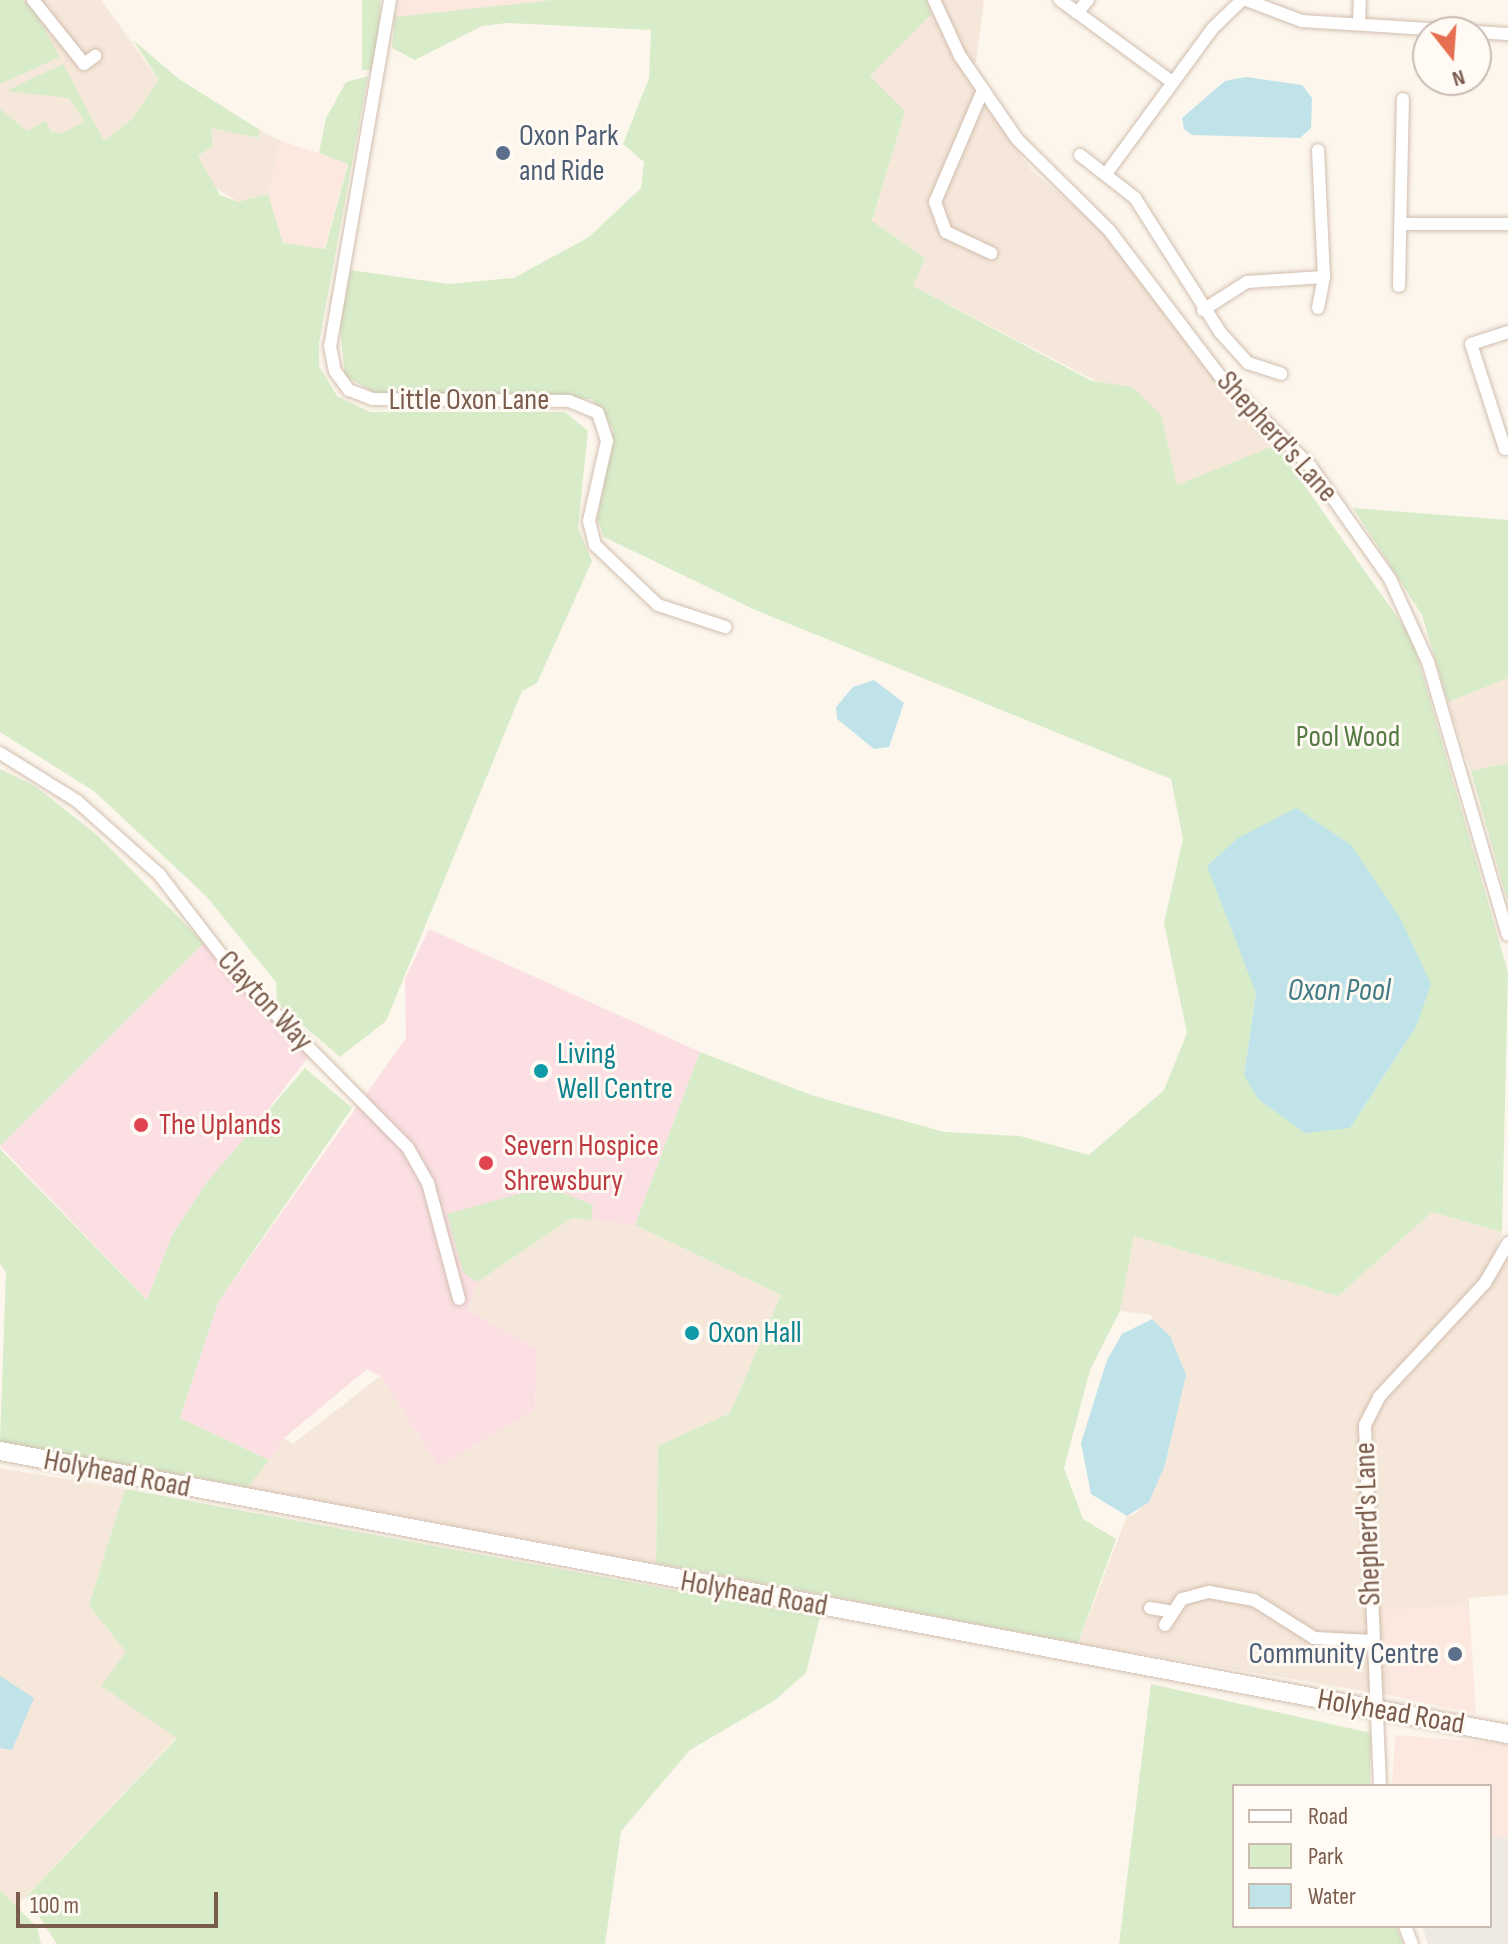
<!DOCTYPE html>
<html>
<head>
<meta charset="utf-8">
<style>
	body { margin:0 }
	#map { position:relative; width:1508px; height:1944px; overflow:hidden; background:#fdf6ec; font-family:"Sofia Sans Condensed",sans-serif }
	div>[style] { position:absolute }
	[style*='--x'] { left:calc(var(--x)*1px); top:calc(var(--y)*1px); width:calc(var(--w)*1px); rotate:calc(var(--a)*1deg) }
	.residential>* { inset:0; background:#f5e8da }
	.commercial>* { inset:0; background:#fde8e0 }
	.industrial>* { inset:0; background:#efe9e4 }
	.medical>* { inset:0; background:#fbdfe3 }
	.green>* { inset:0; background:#d8ecc9; transform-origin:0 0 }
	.water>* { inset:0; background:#bfe3e8 }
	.roads { filter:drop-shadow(0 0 2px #d1beb0) drop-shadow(0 0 2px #d1beb0) }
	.minor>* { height:12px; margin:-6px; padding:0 6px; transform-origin:6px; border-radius:6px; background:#fff }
	.secondary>* { height:18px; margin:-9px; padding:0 9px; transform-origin:9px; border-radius:9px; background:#fff }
	.dots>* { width:22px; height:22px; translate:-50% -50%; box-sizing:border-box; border:4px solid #fffaf3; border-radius:50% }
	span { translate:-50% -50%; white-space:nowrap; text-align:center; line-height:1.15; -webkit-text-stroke:6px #fffaf3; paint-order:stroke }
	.service-label { font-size:30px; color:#4e5e75 }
	.left { translate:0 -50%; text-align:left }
	.right { translate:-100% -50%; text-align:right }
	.street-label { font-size:30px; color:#7a5c4d }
	.park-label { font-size:30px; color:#537a41 }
	.culture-label { font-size:30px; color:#0d838f }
	.health-label { font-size:30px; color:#be3a42 }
	.water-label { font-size:32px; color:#437c86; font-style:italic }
	.legend { position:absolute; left:1232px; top:1784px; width:260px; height:144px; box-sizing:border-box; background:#fffaf3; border:2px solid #cabbb1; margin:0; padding:10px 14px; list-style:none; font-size:24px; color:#7a5c4d }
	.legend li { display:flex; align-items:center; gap:16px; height:40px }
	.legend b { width:40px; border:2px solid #cabbb1 }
	.north { position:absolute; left:1412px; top:16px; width:80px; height:80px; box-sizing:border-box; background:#fffaf3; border:2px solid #cabbb1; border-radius:50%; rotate:163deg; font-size:22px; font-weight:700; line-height:32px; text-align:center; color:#7a5c4d }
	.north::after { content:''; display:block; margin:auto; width:28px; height:36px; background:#e76f51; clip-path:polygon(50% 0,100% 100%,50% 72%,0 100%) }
	.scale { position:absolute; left:16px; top:1892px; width:202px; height:36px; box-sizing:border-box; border:4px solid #7a5c4d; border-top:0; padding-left:10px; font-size:24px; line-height:28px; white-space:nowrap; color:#7a5c4d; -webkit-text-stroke:6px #fffaf3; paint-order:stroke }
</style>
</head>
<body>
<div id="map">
	<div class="residential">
		<div style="clip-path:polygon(0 0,101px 0,159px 80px,132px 119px,0 222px)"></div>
		<div style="clip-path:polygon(927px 0,984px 0,976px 62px,963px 72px,1031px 170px,1104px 231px,1201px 363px,1276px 445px,1268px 450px,1177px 486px,1161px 415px,913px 286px,925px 258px,872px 222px,905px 111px,870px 76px,930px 14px)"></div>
		<div style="clip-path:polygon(211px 128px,258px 138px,260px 130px,281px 141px,268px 194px,238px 202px,211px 185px,198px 156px,213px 146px)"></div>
		<div style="clip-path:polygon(1508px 678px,1508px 763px,1471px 771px,1448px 702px)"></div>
		<div style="clip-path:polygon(1432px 1212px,1502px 1232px,1497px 1246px,1508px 1247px,1508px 1595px,1469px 1598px,1469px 1606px,1383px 1610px,1393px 1696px,1078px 1643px,1127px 1516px,1137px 1513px,1165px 1465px,1186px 1375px,1151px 1315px,1120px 1311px,1134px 1236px,1338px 1296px)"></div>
		<div style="clip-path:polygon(572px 1218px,635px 1225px,781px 1295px,730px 1413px,658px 1446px,656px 1563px,248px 1487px,284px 1438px,293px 1444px,380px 1376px,439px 1467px,535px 1410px,537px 1349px,468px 1310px,477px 1282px)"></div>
		<div style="clip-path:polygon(0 1468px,125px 1489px,89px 1605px,116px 1635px,177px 1737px,16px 1907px,0 1890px)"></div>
	</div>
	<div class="commercial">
		<div style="clip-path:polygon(400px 0,551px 0,395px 17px)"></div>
		<div style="clip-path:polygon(281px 141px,348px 163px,324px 249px,283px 243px,268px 194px)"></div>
		<div style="clip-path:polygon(1469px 1606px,1476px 1714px,1393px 1696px,1382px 1610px)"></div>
		<div style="clip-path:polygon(1395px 1735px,1508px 1744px,1508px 1837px,1490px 1837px,1490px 1786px,1392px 1786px)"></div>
	</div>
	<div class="industrial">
		<div style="clip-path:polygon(1490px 1837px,1508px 1837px,1508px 1944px,1428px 1944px,1422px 1926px,1490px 1926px)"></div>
	</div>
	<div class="medical">
		<div style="clip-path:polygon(429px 929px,700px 1052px,635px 1225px,572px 1218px,477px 1282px,468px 1310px,537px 1349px,535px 1410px,439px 1467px,380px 1376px,367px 1369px,284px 1438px,269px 1460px,180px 1418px,218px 1302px,406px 1038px,405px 979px)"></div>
		<div style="clip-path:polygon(204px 943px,309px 1056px,172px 1235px,147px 1300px,0 1146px)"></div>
	</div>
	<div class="green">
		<div style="clip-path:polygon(0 0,22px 0,34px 10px,60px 57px,0 84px)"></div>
		<div style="left:362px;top:0;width:18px;height:70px"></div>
		<div style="clip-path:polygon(evenodd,551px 0,927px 0,931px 14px,870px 76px,905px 111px,872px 221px,925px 258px,913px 286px,1092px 381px,1132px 387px,1161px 415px,1177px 485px,1276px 445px,1412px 638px,1508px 972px,1502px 1232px,1432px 1212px,1338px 1296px,1134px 1236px,1120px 1311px,1090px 1370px,1064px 1468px,1083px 1519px,1116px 1539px,1078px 1643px,656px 1563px,658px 1446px,730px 1413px,781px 1295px,635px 1225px,700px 1052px,811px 1095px,944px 1132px,1020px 1136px,1089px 1155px,1164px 1090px,1187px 1033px,1164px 923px,1183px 839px,1171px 779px,753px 609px,604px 537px,597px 519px,613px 429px,592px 399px,379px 395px,345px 376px,340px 327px,350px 270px,449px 284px,514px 278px,589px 237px,641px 188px,644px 162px,623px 144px,649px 78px,651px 30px,507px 23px,482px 26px,415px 60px,392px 48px,395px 17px,551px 0,1256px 993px,1416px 1027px,1350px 1128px,1244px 1075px,1256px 993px)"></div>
		<div style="clip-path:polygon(133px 40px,179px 79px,260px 130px,258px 138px,211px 128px,213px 146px,198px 156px,220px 195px,238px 202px,268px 194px,283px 243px,325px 249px,348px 164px,319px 153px,326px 118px,346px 82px,368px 76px,319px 343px,319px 366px,337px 396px,370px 412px,565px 412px,588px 431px,578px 528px,592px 561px,537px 683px,522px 691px,386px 1021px,340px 1057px,277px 1003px,276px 982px,206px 896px,95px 792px,0 732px,0 109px,27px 131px,45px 121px,51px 132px,63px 133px,84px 121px,69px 98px,6px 91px,63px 64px,104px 141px,132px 119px,159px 80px)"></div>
		<div style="clip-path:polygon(1353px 508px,1508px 520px,1508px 678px,1448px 702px,1422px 615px)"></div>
		<div style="clip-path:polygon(1508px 763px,1508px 903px,1471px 771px)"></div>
		<div style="clip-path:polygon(0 769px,35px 786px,97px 835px,204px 943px,0 1146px)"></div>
		<div style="clip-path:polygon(305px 1068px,352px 1108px,218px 1302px,180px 1418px,269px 1460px,248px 1487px,0 1442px,6px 1272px,0 1264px,0 1149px,147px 1300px,172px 1235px,207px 1182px)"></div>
		<div style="clip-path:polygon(547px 1186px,593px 1205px,591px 1220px,572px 1218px,477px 1282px,463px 1272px,447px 1214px)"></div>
		<div style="clip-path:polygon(125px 1489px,820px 1617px,806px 1673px,775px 1700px,690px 1750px,621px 1831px,605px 1944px,57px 1944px,26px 1897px,177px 1738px,101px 1686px,126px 1652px,89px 1605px)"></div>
		<div style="clip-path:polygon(1151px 1684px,1371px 1733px,1370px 1786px,1234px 1786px,1234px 1926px,1396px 1926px,1403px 1944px,1119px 1944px)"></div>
		<div style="clip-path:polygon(0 1890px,37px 1927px,41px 1944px,0 1944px)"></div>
	</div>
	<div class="water">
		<div style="clip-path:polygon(1246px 77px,1302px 85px,1312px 98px,1311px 128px,1300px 138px,1192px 135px,1184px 129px,1182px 118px,1225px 81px)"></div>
		<div style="clip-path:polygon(874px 680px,904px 703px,889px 747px,874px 749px,837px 719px,836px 707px,853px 687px)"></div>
		<div style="clip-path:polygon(1296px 808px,1351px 845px,1400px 918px,1431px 984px,1416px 1027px,1350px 1128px,1305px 1133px,1258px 1099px,1244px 1075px,1256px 993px,1207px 866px,1238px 838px)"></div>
		<div style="clip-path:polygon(1152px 1319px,1170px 1336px,1186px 1375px,1165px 1465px,1149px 1502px,1127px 1516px,1091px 1494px,1081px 1443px,1107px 1360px,1122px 1334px)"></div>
		<div style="clip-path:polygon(0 1676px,34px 1698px,12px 1750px,0 1748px)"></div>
	</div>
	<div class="roads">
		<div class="minor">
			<div style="--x:33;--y:0;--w:82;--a:51.4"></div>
			<div style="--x:84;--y:64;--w:14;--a:-36"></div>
			<div style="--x:390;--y:0;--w:351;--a:99.8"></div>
			<div style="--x:330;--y:346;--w:25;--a:79"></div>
			<div style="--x:335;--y:371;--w:24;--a:54"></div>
			<div style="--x:349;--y:390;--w:25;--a:21"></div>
			<div style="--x:372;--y:399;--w:197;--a:0.6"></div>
			<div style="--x:569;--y:401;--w:31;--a:22"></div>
			<div style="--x:598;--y:413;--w:29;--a:72"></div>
			<div style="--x:607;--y:441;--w:82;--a:102.7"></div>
			<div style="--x:589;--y:521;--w:25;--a:76"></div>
			<div style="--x:595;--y:545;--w:87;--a:43.6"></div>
			<div style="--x:658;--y:605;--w:71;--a:18.2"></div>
			<div style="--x:934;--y:0;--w:62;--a:65.1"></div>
			<div style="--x:960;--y:56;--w:101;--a:55.5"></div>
			<div style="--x:1017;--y:139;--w:129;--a:44.7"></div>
			<div style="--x:1109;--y:230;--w:182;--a:52.8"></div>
			<div style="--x:1219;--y:375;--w:130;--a:45"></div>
			<div style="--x:1311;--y:467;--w:137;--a:54.8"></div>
			<div style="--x:1390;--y:579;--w:91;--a:65.4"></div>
			<div style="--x:1428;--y:662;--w:284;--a:73.7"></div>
			<div style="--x:1060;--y:0;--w:139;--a:36.2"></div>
			<div style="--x:1246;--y:0;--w:60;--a:20.6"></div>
			<div style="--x:1302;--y:21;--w:206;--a:3.6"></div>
			<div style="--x:1077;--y:13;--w:17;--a:-50"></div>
			<div style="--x:1359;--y:23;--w:23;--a:-88"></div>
			<div style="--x:983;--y:90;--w:122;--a:113.2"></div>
			<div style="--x:935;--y:202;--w:32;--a:70"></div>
			<div style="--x:946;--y:232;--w:50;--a:25"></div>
			<div style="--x:1080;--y:155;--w:70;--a:38"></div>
			<div style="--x:1135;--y:198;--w:159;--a:57.6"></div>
			<div style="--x:1220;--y:332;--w:42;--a:47.9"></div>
			<div style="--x:1248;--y:363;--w:35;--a:18"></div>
			<div style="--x:1106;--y:174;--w:181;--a:-53.8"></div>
			<div style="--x:1213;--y:28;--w:40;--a:-44"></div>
			<div style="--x:1404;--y:224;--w:104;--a:0"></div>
			<div style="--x:1399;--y:286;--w:187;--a:-88.8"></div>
			<div style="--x:1318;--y:308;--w:32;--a:-79"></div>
			<div style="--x:1324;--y:277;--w:127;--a:-92.7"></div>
			<div style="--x:1203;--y:310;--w:52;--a:-32.5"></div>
			<div style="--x:1247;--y:282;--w:77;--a:-3.7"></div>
			<div style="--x:1505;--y:449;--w:110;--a:-107.9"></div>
			<div style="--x:1471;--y:344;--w:39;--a:-18"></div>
			<div style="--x:0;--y:753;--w:91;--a:31.9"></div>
			<div style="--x:77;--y:801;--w:110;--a:41.7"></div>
			<div style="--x:159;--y:874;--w:126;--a:52.4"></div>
			<div style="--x:236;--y:974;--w:245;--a:45.3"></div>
			<div style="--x:408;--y:1148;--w:40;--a:60.3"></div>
			<div style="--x:428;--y:1183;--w:120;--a:75"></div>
			<div style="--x:1150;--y:1608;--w:18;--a:9"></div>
			<div style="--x:1165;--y:1625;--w:31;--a:-57"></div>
			<div style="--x:1182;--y:1599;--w:28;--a:-15"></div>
			<div style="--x:1209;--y:1592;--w:46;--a:10.1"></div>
			<div style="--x:1254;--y:1600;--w:71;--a:32.3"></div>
			<div style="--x:1314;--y:1638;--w:59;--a:2.9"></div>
			<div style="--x:1380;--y:1786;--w:361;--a:-92.4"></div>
			<div style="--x:1365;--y:1425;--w:31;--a:-63"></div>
			<div style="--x:1379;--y:1397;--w:156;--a:-47.1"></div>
			<div style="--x:1485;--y:1283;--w:46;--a:-60.1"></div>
			<div style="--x:1405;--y:1926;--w:19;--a:69"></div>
		</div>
		<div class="secondary">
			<div style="--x:0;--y:1451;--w:1534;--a:10.63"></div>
		</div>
	</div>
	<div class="dots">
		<div style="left:503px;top:153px;background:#5c6f8a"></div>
		<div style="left:541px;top:1071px;background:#0f9aa8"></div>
		<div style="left:141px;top:1125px;background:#e0444e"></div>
		<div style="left:486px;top:1163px;background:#e0444e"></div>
		<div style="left:692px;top:1333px;background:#0f9aa8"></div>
		<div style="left:1455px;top:1654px;background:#5c6f8a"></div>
	</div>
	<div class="service-label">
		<span class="left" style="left:519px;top:153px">Oxon Park<br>and Ride</span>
		<span class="right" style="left:1439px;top:1654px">Community Centre</span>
	</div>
	<div class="street-label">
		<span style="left:469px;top:400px">Little Oxon Lane</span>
		<span style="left:1277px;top:437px;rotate:48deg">Shepherd's Lane</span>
		<span style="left:265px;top:1001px;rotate:47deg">Clayton Way</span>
		<span style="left:117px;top:1474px;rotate:11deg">Holyhead Road</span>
		<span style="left:1368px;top:1524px;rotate:-92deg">Shepherd's Lane</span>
		<span style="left:754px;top:1594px;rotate:10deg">Holyhead Road</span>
		<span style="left:1391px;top:1712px;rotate:10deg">Holyhead Road</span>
	</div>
	<div class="park-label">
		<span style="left:1348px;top:737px">Pool Wood</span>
	</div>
	<div class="culture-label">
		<span class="left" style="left:557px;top:1071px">Living<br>Well Centre</span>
		<span class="left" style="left:708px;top:1333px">Oxon Hall</span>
	</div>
	<div class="health-label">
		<span class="left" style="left:159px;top:1125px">The Uplands</span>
		<span class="left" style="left:504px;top:1163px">Severn Hospice<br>Shrewsbury</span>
	</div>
	<div class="water-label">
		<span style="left:1339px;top:991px">Oxon Pool</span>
	</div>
	<ul class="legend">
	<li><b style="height:10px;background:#fff"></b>Road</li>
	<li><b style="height:22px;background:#d8ecc9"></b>Park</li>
	<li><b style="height:22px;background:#bfe3e8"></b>Water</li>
	</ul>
	<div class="north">N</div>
	<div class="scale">100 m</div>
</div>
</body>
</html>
